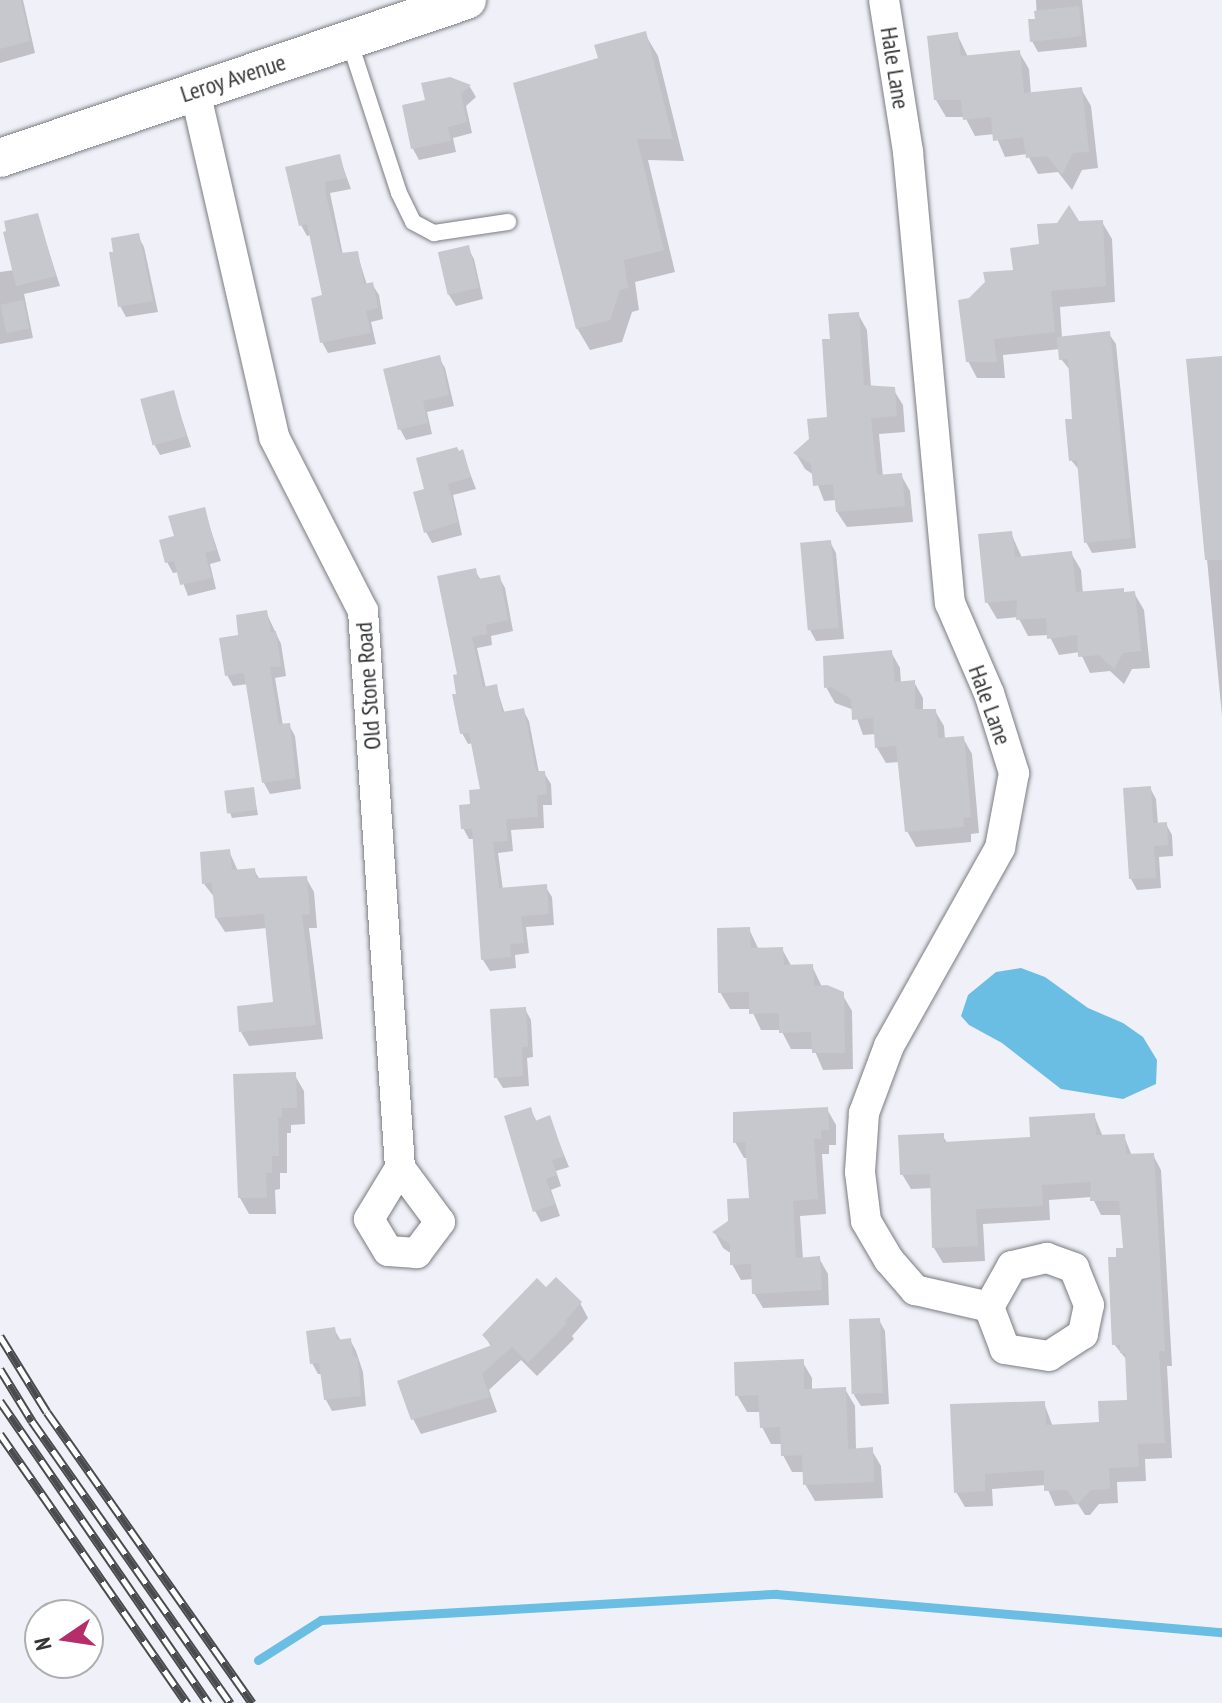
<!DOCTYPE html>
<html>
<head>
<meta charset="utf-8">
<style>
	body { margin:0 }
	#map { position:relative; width:1222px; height:1703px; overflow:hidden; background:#f0f1f8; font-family:"PT Sans Narrow",sans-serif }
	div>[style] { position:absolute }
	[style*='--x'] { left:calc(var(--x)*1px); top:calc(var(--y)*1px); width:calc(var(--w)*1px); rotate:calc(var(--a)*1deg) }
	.water>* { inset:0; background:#6bbee3 }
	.shadow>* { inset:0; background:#0003 }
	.stream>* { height:9px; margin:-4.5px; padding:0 4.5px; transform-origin:4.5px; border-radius:4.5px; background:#6bbee3 }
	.building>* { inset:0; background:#c7c8ce; transform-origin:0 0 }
	.roads { filter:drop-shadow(0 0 2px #7b7c82) drop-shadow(0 0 2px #7b7c82) }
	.service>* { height:16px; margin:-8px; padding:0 8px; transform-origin:8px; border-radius:8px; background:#fff }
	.minor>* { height:30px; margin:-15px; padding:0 15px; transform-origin:15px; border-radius:15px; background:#fff }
	.tertiary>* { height:38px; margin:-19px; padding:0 19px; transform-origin:19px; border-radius:19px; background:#fff }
	.rail>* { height:9px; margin-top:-4.5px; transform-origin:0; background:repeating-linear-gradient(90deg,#fff 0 18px,#4a4b4e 0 36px); box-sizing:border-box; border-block:2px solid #4a4b4e }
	span { translate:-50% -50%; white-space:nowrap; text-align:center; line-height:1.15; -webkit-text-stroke:7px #fff; paint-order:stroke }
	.street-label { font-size:24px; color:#333436 }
	.north { position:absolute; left:24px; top:1599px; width:80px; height:80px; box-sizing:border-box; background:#fff; border:2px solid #adaeaf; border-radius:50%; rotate:257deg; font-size:22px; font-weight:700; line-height:32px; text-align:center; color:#333436 }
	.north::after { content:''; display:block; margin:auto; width:28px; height:36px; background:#b62d6b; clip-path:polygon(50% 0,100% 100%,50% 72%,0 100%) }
</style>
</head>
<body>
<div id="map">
	<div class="water">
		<div style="clip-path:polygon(1021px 968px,1045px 977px,1088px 1008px,1123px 1023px,1143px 1037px,1157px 1060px,1156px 1084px,1123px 1099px,1061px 1089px,1002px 1043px,969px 1025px,961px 1016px,968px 995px,996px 972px)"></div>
	</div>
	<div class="shadow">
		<div style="clip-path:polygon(0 0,23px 0,35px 53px,0 63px)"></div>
		<div style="clip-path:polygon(1036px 0,1082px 0,1087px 47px,1038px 52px,1032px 41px,1037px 20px)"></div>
		<div style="clip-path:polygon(645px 34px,658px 56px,684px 161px,648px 160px,675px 272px,635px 282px,639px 310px,632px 312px,622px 342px,590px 350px,577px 328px,600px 59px)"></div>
		<div style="clip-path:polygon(957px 34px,968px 57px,1019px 52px,1029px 69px,1031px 94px,1081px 89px,1091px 106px,1098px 168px,1082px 170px,1072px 190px,1058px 172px,1038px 174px,1027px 154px,1005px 157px,995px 134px,975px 136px,965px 117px,946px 117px,936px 100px)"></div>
		<div style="clip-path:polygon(450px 79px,470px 87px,476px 97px,466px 106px,472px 133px,453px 138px,456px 152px,419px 160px,413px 149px,428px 102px)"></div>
		<div style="clip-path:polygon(339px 156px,351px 189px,330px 193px,343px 255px,357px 253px,367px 285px,372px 284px,379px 295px,383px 319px,371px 322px,376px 344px,328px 353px,322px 342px,324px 297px,311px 235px,307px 236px,301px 225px,287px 169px)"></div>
		<div style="clip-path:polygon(37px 215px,60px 286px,24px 294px,33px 338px,0 344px,0 272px,14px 270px)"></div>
		<div style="clip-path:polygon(1102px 222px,1112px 239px,1115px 302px,1060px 307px,1062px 338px,1109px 334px,1116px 344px,1136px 548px,1092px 553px,1086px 542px,1080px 471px,1071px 460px,1074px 421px,1070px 370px,1061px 359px,1060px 349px,1003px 355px,1005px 378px,977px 378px,968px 361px,970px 299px,1016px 272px,1042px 246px,1078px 223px)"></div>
		<div style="clip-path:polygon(138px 236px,144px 247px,158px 312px,126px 317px,120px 306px)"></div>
		<div style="clip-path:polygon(468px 248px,474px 259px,483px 299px,456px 306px,449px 295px)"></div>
		<div style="clip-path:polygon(858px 314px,867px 330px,871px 387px,893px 389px,903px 405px,905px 432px,879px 434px,883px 477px,901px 475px,910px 491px,913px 522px,847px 527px,837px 512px,836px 500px,824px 501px,814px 475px,805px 469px,796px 454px,830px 419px,832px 340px)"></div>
		<div style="clip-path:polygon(439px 358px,445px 368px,454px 406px,427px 412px,432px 434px,406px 440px,400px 429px)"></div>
		<div style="clip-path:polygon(1222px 358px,1222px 716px,1188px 361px)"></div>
		<div style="clip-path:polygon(173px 392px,191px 447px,160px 455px,154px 444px)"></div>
		<div style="clip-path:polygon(462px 452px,476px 489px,453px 495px,462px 535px,432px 543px,426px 532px,427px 491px)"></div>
		<div style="clip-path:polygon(204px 509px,221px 561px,210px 564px,216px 589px,188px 596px,179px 572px,173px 573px,167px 562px,176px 538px)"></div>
		<div style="clip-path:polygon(1011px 533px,1022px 558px,1071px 553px,1081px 570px,1083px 594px,1123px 590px,1125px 594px,1134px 593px,1144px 610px,1150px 668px,1132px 669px,1124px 684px,1110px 671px,1090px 673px,1080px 652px,1059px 655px,1049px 635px,1028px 636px,1018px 617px,997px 619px,987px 602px)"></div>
		<div style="clip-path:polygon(830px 542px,836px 553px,844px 639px,816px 641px,810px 630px)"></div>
		<div style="clip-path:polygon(475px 571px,481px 580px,499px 577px,505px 588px,513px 631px,491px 636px,492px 645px,477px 648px,486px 688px,496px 686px,505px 714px,523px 710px,529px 721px,539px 773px,544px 773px,551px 784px,552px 805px,543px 805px,544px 828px,511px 830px,513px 851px,498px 853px,503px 890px,545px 886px,552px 897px,554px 925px,526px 927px,529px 953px,515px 955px,516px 968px,490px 971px,483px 960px,474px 839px,469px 839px,463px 828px,482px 790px,473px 743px,468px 744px,462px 733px,458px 695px)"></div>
		<div style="clip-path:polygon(266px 612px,281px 644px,286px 676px,275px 678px,283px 726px,289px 725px,295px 736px,301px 789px,270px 794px,264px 783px,248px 684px,233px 686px,227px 675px,241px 637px)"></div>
		<div style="clip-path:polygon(891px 652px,900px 668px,901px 683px,914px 682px,923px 698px,923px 711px,935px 711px,944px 726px,945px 739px,963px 738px,972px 754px,979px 833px,971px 834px,971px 842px,916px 847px,907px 831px,899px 762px,886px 763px,877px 748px,876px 734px,863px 735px,854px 710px,835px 703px,826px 687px)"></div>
		<div style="clip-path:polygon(1150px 788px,1156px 799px,1158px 824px,1166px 824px,1172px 835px,1173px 856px,1159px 857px,1161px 888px,1137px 890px,1131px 879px)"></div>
		<div style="clip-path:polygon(253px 789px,258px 815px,232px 818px,230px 813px)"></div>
		<div style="clip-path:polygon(229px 851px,238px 871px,254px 870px,260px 880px,306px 878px,314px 892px,317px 928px,309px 928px,323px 1039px,249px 1046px,241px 1032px,275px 1004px,267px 928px,225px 932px,216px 918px,215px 898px,204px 884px)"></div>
		<div style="clip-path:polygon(749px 929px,759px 950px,782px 949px,792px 967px,812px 966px,822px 987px,842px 994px,852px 1011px,853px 1069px,823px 1070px,814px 1049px,791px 1049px,781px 1030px,761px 1030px,751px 1009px,730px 1009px,720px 992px)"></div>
		<div style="clip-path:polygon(525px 1009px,531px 1020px,533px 1057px,527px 1058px,529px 1086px,503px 1088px,496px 1077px)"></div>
		<div style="clip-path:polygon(294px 1074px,304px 1091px,305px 1124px,291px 1125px,291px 1133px,287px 1133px,287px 1173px,280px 1173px,280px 1189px,275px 1190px,276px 1214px,249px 1214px,240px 1198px)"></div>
		<div style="clip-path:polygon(530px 1109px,537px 1122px,549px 1118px,569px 1167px,556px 1171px,561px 1186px,551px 1190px,560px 1216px,541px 1222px,535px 1211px)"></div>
		<div style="clip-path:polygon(827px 1109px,836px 1125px,836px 1145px,829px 1145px,829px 1154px,822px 1154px,826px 1214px,800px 1216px,803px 1259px,819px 1258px,828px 1274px,829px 1305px,763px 1308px,754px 1293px,754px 1279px,741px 1280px,732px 1264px,732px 1254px,723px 1248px,715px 1233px,751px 1200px,748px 1158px,744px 1158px,735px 1142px)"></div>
		<div style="clip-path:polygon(1094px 1115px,1103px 1137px,1124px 1136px,1132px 1156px,1153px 1155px,1161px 1170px,1172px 1366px,1167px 1366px,1172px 1458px,1145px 1459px,1146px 1481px,1117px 1482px,1118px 1503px,1099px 1504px,1090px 1515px,1085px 1515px,1078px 1504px,1055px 1506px,1046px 1485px,992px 1489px,993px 1506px,965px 1507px,956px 1492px,1044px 1403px,1053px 1427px,1101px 1424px,1130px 1402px,1126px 1359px,1114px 1344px,1118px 1259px,1125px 1250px,1122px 1215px,1101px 1215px,1092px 1197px,1049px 1200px,1050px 1220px,983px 1224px,985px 1261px,943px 1263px,934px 1248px,932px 1188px,911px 1189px,902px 1174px,942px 1135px,948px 1144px,1032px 1139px)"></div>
		<div style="clip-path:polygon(546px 1290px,580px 1303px,588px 1318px,572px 1336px,574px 1339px,537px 1376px,521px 1360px,489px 1390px,497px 1412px,421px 1434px,413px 1419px,492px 1348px,484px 1335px)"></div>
		<div style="clip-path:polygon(879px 1320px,885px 1331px,889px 1404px,861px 1406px,854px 1395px)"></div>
		<div style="clip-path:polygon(334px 1329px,341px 1341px,350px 1340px,356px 1351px,363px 1372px,366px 1406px,332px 1411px,326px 1400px,323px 1374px,318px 1374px,312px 1363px)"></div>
		<div style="clip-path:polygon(802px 1361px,812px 1378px,812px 1390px,845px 1389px,855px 1406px,856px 1450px,871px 1449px,881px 1466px,883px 1498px,815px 1501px,805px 1484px,804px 1472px,792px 1472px,783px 1455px,782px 1444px,771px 1444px,762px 1427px,761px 1412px,747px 1412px,737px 1395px)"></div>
	</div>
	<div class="stream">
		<div style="--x:258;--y:1660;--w:75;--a:-32.4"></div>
		<div style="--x:321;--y:1620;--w:456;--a:-3.3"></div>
		<div style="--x:776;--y:1594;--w:448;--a:4.9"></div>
	</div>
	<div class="building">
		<div style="clip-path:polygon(0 0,21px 0,30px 41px,0 49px)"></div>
		<div style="clip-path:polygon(1079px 6px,1082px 36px,1030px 42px,1028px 19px,1035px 19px,1034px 11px)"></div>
		<div style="clip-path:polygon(646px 31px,673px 139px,637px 139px,664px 250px,624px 260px,628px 288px,620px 290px,610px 320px,576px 329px,513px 83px,598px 58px,594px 45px)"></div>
		<div style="clip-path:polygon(958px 32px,961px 56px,1020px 50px,1024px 93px,1082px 87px,1089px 152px,1073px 153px,1062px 175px,1047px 156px,1026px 158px,1023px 137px,993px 141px,991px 117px,963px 120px,961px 100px,934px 100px,927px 36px)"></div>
		<div style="clip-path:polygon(450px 77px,471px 85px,461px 94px,467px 122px,448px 127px,451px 141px,411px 149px,402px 105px,425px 100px,421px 83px)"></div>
		<div style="clip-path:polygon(340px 154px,346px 178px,325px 182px,326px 196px,341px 253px,358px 251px,364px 284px,373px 282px,378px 308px,366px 311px,371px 333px,320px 343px,311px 298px,322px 295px,307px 224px,299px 226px,285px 167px)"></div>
		<div style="clip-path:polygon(1069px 205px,1079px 221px,1103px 220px,1106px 286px,1051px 291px,1055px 332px,994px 339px,997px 362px,966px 362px,958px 300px,969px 298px,985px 282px,983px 272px,1013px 270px,1010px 248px,1039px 244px,1037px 224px,1057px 223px)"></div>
		<div style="clip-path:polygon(38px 213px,56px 276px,16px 286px,3px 232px,6px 231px,4px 221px)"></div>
		<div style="clip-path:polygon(139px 233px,153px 301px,118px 307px,109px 252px,113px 252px,111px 238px)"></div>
		<div style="left:469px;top:245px;width:44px;height:32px;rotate:77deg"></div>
		<div style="left:23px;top:300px;width:29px;height:23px;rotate:78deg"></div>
		<div style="clip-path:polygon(859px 312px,864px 385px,895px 387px,897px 416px,871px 418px,877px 475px,902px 473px,905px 506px,836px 512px,833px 484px,813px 486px,811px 464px,793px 453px,809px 439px,807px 419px,827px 417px,822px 339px,830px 339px,828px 314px)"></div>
		<div style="clip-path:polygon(1110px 331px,1131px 538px,1084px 543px,1077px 460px,1069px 461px,1065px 419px,1072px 419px,1068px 359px,1059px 360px,1057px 337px)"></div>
		<div style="clip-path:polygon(440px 355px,449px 395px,423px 401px,428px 423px,398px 430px,383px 369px)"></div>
		<div style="clip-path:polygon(1222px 356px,1222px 560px,1205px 560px,1186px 359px)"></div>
		<div style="left:174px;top:390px;width:48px;height:35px;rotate:75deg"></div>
		<div style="clip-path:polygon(457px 447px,459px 451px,463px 449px,471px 477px,448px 484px,458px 522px,424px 533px,413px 492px,424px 489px,416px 458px)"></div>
		<div style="clip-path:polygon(205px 507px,216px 550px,205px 553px,212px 578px,180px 585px,174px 561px,165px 563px,159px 540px,174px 536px,168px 516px)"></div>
		<div style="clip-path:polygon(1012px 531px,1015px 557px,1072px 551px,1076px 592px,1124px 588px,1124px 592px,1135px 591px,1141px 651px,1123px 653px,1114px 669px,1099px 655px,1078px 657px,1077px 635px,1047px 639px,1046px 618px,1016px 620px,1017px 600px,985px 603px,978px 534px)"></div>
		<div style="left:831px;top:540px;width:88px;height:31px;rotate:85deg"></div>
		<div style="clip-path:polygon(476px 568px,478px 579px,500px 575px,508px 620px,486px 625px,487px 634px,472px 637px,483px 687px,497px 684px,502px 712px,524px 708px,536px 771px,545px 771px,547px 794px,537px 795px,538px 817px,506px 819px,508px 841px,493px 842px,499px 888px,547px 884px,549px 914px,521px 916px,524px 943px,510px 944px,511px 957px,481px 960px,472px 829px,461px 829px,459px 805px,470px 804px,469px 790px,480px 789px,469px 733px,460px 734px,452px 694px,456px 694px,453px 675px,457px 674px,437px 576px)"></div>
		<div style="clip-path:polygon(267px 610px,271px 632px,276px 631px,281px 666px,270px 667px,279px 724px,290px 723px,296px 778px,262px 783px,244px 673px,225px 676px,219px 638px,238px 635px,236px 615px)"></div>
		<div style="clip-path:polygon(892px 650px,895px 682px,915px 680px,915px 709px,936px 709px,938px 738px,964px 736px,971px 817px,963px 818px,964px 827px,905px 832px,896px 746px,875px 748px,873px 718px,852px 720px,851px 699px,831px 687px,824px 688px,823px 656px)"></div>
		<div style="clip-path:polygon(1151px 786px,1153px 823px,1167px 822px,1168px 845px,1154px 846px,1156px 878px,1129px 879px,1123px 788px)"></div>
		<div style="left:254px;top:787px;width:23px;height:30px;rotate:83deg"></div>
		<div style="clip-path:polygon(230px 849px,232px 870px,255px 868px,256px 878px,307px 876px,310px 914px,302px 915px,316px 1025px,239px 1032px,237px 1006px,273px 1002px,264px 914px,215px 918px,212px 883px,202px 884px,200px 852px)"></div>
		<div style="clip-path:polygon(750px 927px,751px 948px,783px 947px,784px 965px,813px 964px,814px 986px,827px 985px,844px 992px,845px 1053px,812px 1053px,811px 1032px,779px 1033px,779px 1013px,749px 1014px,749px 992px,718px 993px,717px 928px)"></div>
		<div style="clip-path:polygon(526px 1007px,528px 1047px,522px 1047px,523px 1076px,494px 1078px,490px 1009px)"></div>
		<div style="clip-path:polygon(296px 1072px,297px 1108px,282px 1108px,282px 1117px,278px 1117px,279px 1156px,272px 1156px,272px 1173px,266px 1173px,267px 1198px,238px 1198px,233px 1074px)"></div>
		<div style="clip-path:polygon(531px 1107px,535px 1121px,550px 1115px,564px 1156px,552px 1160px,557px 1175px,546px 1179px,555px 1204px,533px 1212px,504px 1116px)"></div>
		<div style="clip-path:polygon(828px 1107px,829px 1130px,821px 1130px,821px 1139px,814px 1139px,818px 1199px,793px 1201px,796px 1258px,820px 1256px,822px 1290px,752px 1294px,751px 1264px,730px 1265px,730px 1244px,712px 1232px,728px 1221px,727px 1199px,749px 1198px,745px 1142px,733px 1143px,733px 1112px)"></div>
		<div style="clip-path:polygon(1095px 1113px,1096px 1135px,1125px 1134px,1126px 1154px,1154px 1153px,1165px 1351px,1159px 1351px,1165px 1443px,1138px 1444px,1139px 1467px,1109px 1468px,1110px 1489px,1091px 1490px,1077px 1505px,1067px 1490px,1044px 1491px,1044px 1470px,985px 1474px,985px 1491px,954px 1493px,950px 1404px,1045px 1401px,1046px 1425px,1099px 1422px,1098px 1401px,1127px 1400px,1125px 1353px,1120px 1353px,1120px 1345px,1112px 1345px,1108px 1257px,1116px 1257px,1116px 1248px,1123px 1248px,1119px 1201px,1090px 1201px,1091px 1182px,1042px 1185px,1043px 1206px,976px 1209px,978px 1246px,932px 1248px,930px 1174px,900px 1175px,898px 1135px,944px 1133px,944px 1142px,1030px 1137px,1029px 1117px)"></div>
		<div style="clip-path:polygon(556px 1277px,582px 1302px,565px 1321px,567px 1323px,528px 1363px,512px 1347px,482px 1374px,490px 1397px,411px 1420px,397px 1381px,492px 1345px,482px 1335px,537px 1278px,546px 1287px)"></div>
		<div style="left:880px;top:1318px;width:75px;height:31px;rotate:88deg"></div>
		<div style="clip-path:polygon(335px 1327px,337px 1340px,351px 1338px,353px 1355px,358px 1359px,361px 1396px,324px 1400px,319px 1363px,310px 1364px,306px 1331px)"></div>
		<div style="clip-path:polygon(804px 1359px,804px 1389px,846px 1387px,848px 1449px,873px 1447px,874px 1482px,803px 1485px,802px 1455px,781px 1456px,780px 1427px,760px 1428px,758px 1395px,735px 1396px,734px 1362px)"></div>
	</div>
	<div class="roads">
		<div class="service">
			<div style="--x:349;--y:40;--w:161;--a:71.9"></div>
			<div style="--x:399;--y:193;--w:32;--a:64"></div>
			<div style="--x:413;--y:222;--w:24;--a:28"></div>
			<div style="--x:434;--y:233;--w:75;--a:-8.5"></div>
		</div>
		<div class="minor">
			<div style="--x:884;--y:0;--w:154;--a:81"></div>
			<div style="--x:908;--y:152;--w:453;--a:84.7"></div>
			<div style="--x:950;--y:603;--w:98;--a:66.6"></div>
			<div style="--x:989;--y:693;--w:84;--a:72.6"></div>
			<div style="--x:1014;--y:773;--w:76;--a:100.6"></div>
			<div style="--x:1000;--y:848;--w:227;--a:119.3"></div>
			<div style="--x:889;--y:1046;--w:72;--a:110.5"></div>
			<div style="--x:864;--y:1113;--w:59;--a:93.9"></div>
			<div style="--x:860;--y:1172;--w:49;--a:83"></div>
			<div style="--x:866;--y:1221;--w:45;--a:59.5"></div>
			<div style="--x:889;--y:1260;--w:40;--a:49"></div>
			<div style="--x:915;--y:1290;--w:76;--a:12.9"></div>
			<div style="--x:195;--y:91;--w:355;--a:77.1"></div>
			<div style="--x:274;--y:437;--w:195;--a:62.9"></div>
			<div style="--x:363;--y:611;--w:558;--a:86.2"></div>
			<div style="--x:400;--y:1168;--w:67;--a:53.5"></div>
			<div style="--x:440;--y:1222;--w:39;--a:127"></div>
			<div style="--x:417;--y:1253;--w:29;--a:-176"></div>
			<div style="--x:388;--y:1251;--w:37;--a:-121"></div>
			<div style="--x:369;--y:1219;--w:60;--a:-58.7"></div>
			<div style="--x:1047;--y:1258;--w:29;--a:20"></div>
			<div style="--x:1074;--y:1268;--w:40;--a:68"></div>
			<div style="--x:1089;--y:1305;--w:30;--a:102"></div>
			<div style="--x:1083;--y:1334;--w:40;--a:147.1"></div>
			<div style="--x:1049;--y:1356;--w:45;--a:-171"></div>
			<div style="--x:1005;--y:1349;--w:45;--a:-110.9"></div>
			<div style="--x:989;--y:1307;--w:47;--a:-60.7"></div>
			<div style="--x:1012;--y:1266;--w:36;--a:-13"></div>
		</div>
		<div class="tertiary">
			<div style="--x:0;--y:158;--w:493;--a:-18.7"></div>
		</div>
	</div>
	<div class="rail">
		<div style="--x:0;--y:1336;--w:89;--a:58.3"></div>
		<div style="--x:47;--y:1412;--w:356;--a:54.8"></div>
		<div style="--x:0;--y:1369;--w:61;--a:58.4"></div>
		<div style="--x:32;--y:1421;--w:345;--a:54.9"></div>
		<div style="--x:0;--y:1401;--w:367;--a:55.4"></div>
		<div style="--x:0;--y:1434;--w:328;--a:55.2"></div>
	</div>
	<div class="street-label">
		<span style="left:895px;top:68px;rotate:81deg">Hale Lane</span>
		<span style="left:233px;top:78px;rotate:-18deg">Leroy Avenue</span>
		<span style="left:368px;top:686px;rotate:-94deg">Old Stone Road</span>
		<span style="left:990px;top:705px;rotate:70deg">Hale Lane</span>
	</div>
	<div class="north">N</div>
</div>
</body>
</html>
